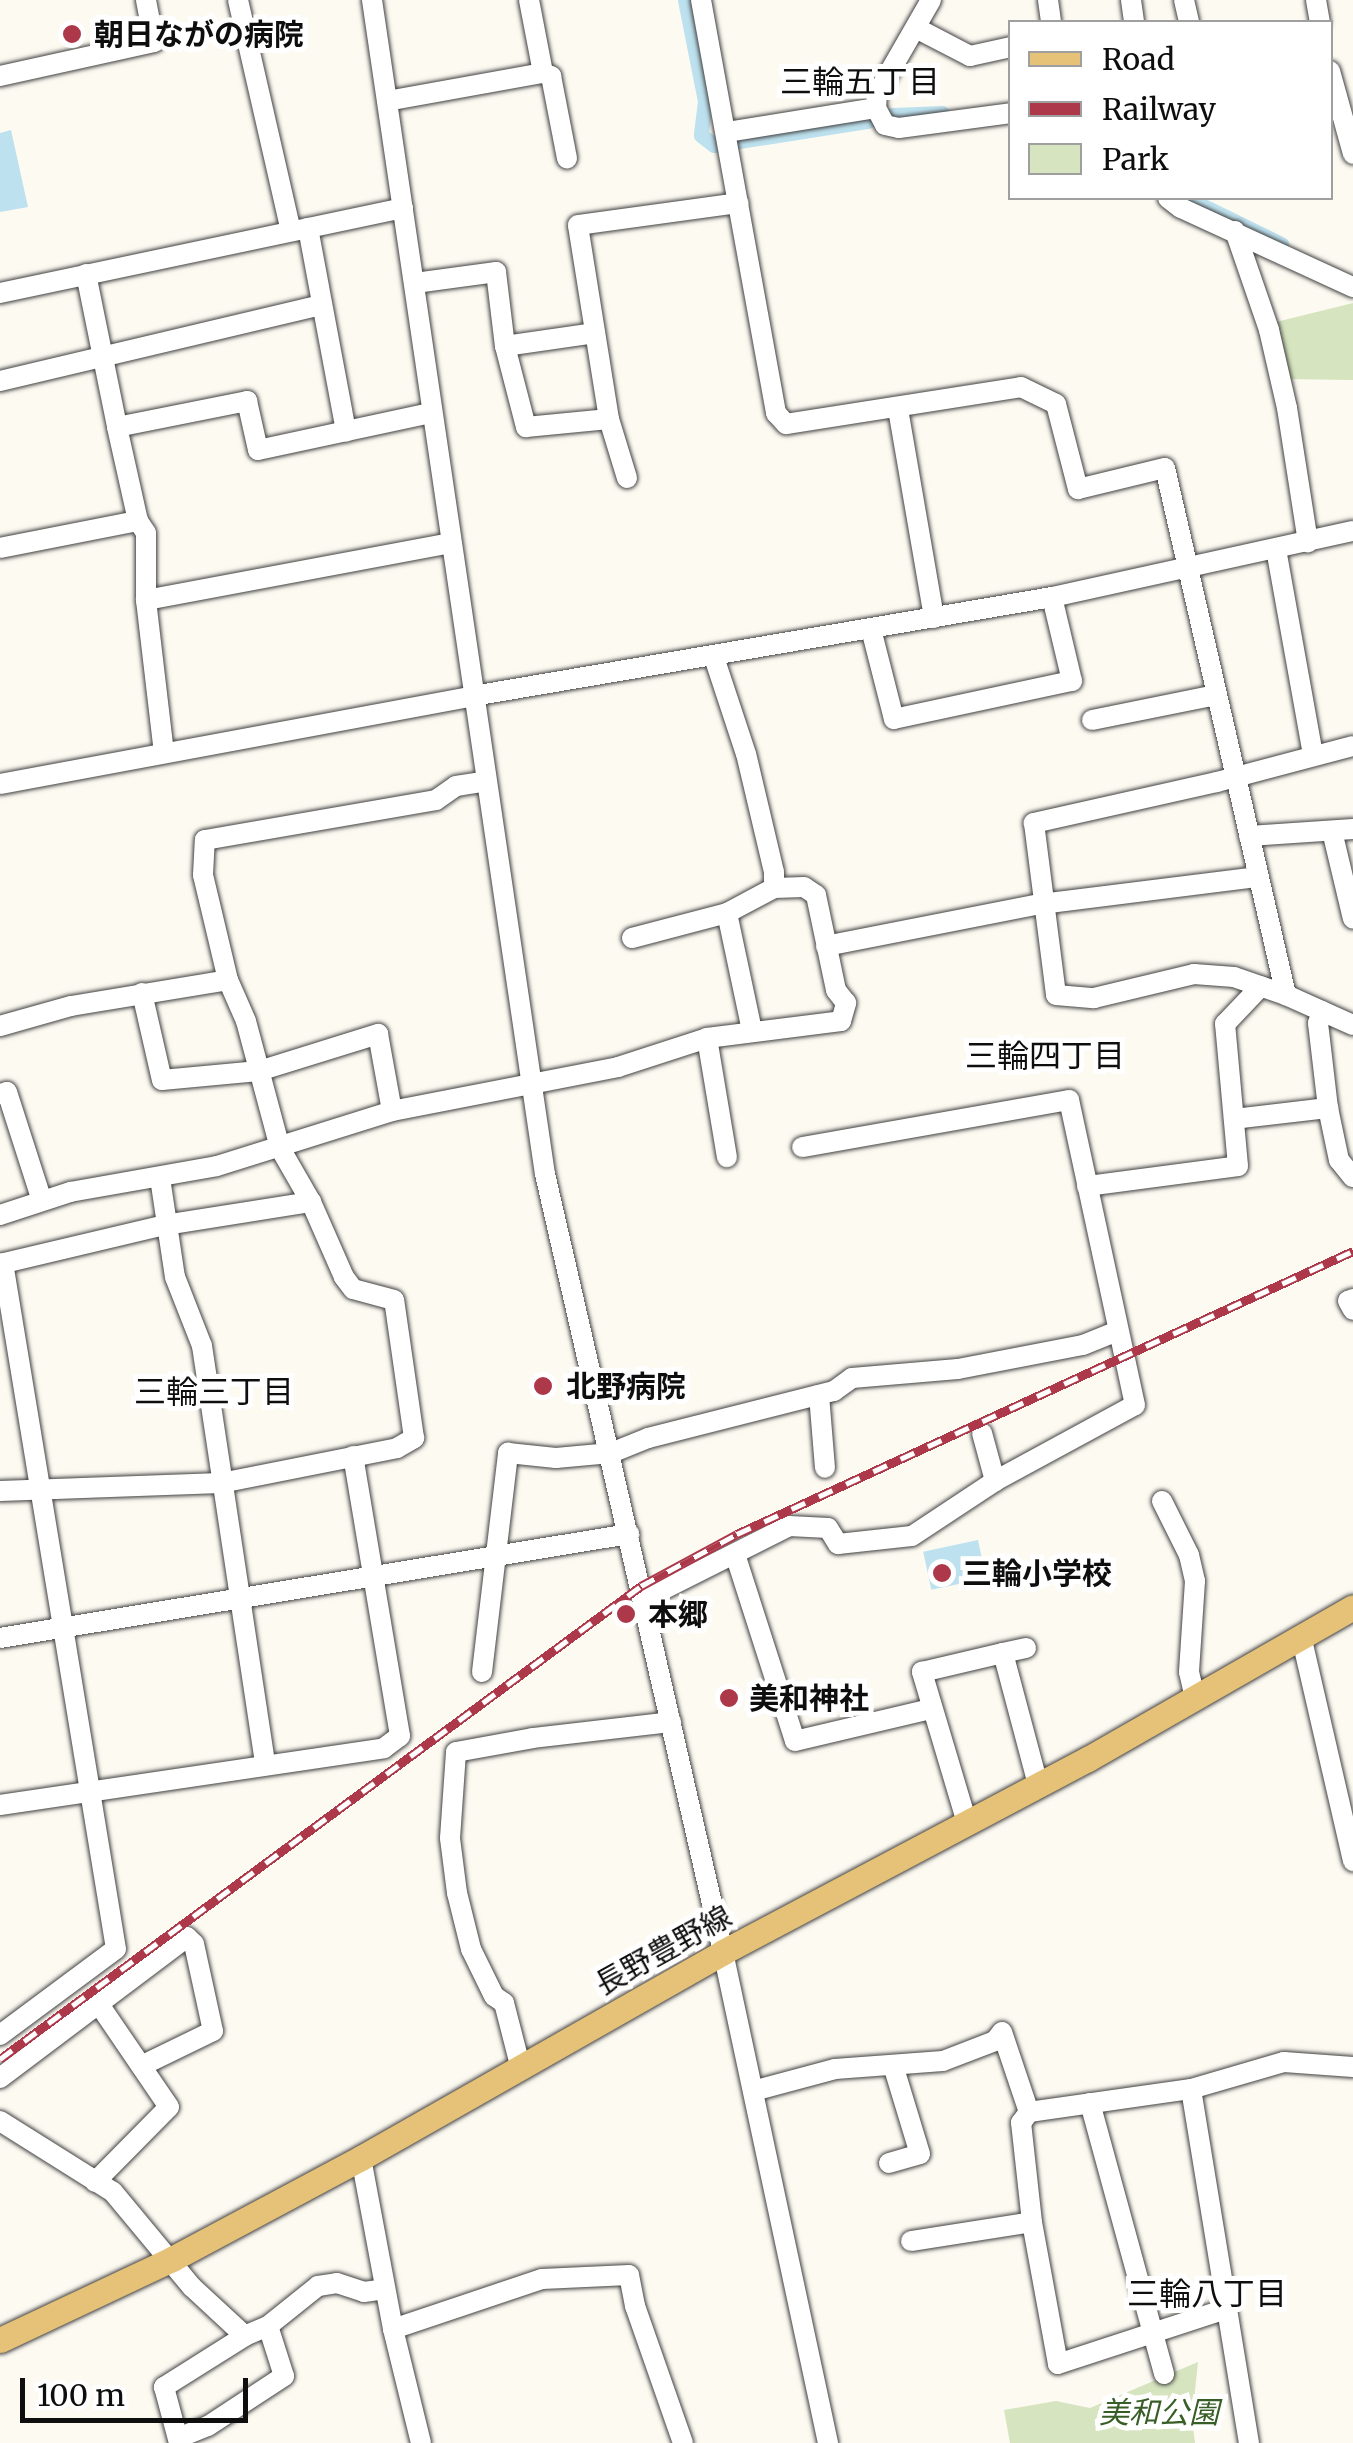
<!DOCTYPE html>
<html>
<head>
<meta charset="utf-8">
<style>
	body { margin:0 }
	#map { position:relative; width:1353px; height:2443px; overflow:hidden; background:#fdfaf2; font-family:Merriweather,"Noto Sans JP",serif }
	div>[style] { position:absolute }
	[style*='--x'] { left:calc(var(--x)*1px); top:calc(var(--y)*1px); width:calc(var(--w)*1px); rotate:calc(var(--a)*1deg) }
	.green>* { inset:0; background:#d6e4bf }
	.water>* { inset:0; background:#bde1ee; transform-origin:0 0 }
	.canal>* { height:15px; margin:-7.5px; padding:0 7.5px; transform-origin:7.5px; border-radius:7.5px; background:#bde1ee }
	.roads { filter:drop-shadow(0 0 2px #414141) drop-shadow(0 0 2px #414141) }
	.minor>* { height:20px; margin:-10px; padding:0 10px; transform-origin:10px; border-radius:10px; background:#fff }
	.major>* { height:25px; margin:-12.5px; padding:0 12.5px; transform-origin:12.5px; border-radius:12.5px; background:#e6c178 }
	.rail>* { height:9px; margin-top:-4.5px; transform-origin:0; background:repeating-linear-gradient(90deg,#fff 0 15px,#ac384a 0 30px); box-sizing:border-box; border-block:2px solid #ac384a }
	.dots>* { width:28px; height:28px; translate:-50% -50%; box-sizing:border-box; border:5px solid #fff; border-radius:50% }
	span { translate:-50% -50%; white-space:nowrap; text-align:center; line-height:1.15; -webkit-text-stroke:10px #fff; paint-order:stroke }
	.poi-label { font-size:30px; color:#0e0e0e; font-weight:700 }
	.left { translate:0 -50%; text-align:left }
	.street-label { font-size:30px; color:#0e0e0e }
	.park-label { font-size:30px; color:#385e27; font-style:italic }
	.neighbourhood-label { font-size:32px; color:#0e0e0e }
	.legend { position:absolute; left:1008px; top:20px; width:325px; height:180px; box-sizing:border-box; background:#fff; border:2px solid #9f9f9f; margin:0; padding:12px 18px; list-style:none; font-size:30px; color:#0e0e0e }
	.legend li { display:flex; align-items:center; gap:20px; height:50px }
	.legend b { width:50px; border:2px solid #9f9f9f }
	.scale { position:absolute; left:20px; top:2378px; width:228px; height:45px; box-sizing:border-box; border:5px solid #0e0e0e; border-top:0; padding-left:12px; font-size:30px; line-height:35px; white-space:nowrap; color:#0e0e0e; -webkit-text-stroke:8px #fff; paint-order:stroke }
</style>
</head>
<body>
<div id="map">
	<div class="green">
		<div style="clip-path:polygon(1353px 303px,1353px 380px,1286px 379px,1272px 323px)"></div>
		<div style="clip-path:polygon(1198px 2362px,1192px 2419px,1195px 2443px,1010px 2443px,1004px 2410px,1056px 2401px,1090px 2408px)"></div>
	</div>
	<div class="water">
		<div style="clip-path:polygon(11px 130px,28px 207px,0 212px,0 133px)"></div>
		<div style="left:978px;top:1540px;width:39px;height:56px;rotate:78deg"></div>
	</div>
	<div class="canal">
		<div style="--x:685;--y:0;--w:103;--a:78.8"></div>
		<div style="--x:705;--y:101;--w:34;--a:97"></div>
		<div style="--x:701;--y:135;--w:16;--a:38"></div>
		<div style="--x:714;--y:145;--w:156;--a:-8.9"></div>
		<div style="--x:893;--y:115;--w:49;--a:-2.3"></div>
		<div style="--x:1187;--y:198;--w:105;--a:26.1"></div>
	</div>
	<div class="roads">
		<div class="minor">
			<div style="--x:238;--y:0;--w:237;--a:77.1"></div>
			<div style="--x:372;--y:0;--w:1187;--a:81.62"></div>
			<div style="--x:545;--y:1174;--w:798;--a:77.11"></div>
			<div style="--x:723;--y:1952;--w:502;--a:77.93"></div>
			<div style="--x:529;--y:0;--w:74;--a:79.1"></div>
			<div style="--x:543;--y:73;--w:9;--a:21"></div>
			<div style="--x:551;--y:76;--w:84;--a:79"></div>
			<div style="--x:701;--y:0;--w:420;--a:79.7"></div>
			<div style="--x:776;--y:413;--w:15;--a:48"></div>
			<div style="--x:786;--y:424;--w:238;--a:-8.9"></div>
			<div style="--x:1021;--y:387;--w:39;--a:26"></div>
			<div style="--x:1056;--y:404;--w:88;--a:75.5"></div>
			<div style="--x:1078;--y:489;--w:89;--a:-13.6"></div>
			<div style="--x:1165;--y:468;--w:541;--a:77.07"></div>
			<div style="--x:931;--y:0;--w:108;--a:119.9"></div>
			<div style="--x:877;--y:94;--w:14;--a:94"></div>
			<div style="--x:876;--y:108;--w:19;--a:62"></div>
			<div style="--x:885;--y:125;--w:14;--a:12"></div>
			<div style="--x:899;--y:128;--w:113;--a:-7.6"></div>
			<div style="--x:1048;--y:0;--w:22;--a:82"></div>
			<div style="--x:1131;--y:0;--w:22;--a:82"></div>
			<div style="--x:1184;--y:0;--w:23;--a:77"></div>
			<div style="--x:1316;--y:0;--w:22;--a:80"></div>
			<div style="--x:916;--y:28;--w:61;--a:27.4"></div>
			<div style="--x:970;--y:56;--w:42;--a:-12.4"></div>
			<div style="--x:1330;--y:71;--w:86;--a:74.5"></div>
			<div style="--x:0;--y:76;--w:158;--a:-12.4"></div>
			<div style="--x:154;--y:42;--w:43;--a:-100.8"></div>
			<div style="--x:387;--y:101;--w:158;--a:-10.2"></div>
			<div style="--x:727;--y:132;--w:151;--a:-9.2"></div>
			<div style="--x:1168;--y:198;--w:16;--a:38"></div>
			<div style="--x:1181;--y:208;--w:189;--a:24.7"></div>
			<div style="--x:308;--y:228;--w:207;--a:79.4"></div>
			<div style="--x:1235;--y:231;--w:105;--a:71"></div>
			<div style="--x:1269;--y:330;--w:80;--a:77"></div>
			<div style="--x:1287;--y:408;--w:136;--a:81.1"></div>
			<div style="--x:86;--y:274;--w:156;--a:78.5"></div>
			<div style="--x:117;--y:427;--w:96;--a:77.4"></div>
			<div style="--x:138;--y:521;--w:14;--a:56"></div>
			<div style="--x:146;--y:533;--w:67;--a:90"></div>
			<div style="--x:146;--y:600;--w:154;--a:83.3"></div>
			<div style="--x:415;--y:283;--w:82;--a:-7.7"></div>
			<div style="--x:496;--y:272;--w:75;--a:83.1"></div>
			<div style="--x:505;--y:346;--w:84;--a:75.5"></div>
			<div style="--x:526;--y:427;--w:83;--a:-5.5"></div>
			<div style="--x:0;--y:293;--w:412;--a:-11.9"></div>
			<div style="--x:505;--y:346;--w:91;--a:-8.2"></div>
			<div style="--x:0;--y:381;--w:331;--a:-13.3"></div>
			<div style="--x:898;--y:409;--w:212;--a:80.2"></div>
			<div style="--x:117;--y:427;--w:133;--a:-11.3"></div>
			<div style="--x:247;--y:401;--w:50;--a:77.3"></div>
			<div style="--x:258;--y:450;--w:177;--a:-12.1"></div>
			<div style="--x:627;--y:478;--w:62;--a:-107"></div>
			<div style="--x:609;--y:419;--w:196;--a:-99.1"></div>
			<div style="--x:578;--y:225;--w:162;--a:-7.8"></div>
			<div style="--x:0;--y:548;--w:141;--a:-11.1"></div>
			<div style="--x:1276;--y:549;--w:209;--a:79.8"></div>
			<div style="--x:146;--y:600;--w:309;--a:-10.6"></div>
			<div style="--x:871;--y:629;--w:93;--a:75.7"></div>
			<div style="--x:894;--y:719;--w:182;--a:-12.1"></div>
			<div style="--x:1072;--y:681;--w:86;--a:-103.4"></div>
			<div style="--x:1092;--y:720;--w:126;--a:-11.4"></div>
			<div style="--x:1353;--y:746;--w:141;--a:165.2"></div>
			<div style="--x:1217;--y:782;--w:188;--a:167.4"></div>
			<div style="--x:1034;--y:823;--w:173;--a:82.7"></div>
			<div style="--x:1056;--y:995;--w:38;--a:5"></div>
			<div style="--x:1094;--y:998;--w:103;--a:-13.5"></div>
			<div style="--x:1194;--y:974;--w:40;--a:4.3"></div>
			<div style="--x:1234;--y:977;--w:55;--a:19.1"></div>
			<div style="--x:1286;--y:995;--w:73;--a:24.1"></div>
			<div style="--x:0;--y:784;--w:481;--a:-10.5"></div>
			<div style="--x:473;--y:696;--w:587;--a:-9.7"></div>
			<div style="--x:1052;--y:597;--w:308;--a:-12.4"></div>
			<div style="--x:1332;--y:831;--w:90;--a:76.6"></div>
			<div style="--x:1249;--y:836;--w:104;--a:-3.9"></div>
			<div style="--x:727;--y:913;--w:121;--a:78"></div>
			<div style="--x:632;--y:938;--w:98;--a:-14.7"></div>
			<div style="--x:727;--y:913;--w:53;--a:-28"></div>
			<div style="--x:774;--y:888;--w:16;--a:-90"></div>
			<div style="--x:774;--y:872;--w:121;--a:-103.3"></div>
			<div style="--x:746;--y:754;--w:102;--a:-108.3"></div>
			<div style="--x:826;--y:946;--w:219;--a:-11.1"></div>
			<div style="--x:1041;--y:904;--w:219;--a:-7.1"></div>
			<div style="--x:142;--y:993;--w:89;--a:77.1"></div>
			<div style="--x:162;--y:1080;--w:97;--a:-5.3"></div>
			<div style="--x:259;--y:1071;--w:125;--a:-17.3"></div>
			<div style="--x:378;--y:1034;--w:78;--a:79.7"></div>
			<div style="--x:1322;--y:1011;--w:13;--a:108"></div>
			<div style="--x:1318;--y:1023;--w:86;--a:83.3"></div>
			<div style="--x:1328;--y:1108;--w:53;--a:78.1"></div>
			<div style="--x:1339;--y:1160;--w:22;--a:51"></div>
			<div style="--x:0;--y:1026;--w:74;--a:-15.7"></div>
			<div style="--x:71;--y:1006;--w:159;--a:-9.4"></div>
			<div style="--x:707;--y:1038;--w:121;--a:80.5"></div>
			<div style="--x:0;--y:1094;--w:7;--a:-16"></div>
			<div style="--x:7;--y:1092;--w:114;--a:72.2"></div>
			<div style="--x:1234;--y:1119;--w:95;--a:-6.7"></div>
			<div style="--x:160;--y:1178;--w:100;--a:81.4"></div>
			<div style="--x:175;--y:1277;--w:74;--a:68.6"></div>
			<div style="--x:202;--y:1346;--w:422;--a:81.4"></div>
			<div style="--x:1087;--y:1186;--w:152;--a:-7.5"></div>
			<div style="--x:1238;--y:1166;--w:143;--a:-95.2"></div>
			<div style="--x:1225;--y:1024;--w:52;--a:-46.5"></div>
			<div style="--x:0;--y:1215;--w:74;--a:-18.2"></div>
			<div style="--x:70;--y:1192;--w:149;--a:-10"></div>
			<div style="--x:217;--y:1166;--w:183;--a:-17.4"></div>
			<div style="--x:392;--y:1111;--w:230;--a:-11"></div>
			<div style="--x:618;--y:1067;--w:94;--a:-18"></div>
			<div style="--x:707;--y:1038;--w:135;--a:-7.2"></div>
			<div style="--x:841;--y:1021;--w:19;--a:-74"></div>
			<div style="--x:846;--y:1003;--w:16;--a:-128"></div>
			<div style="--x:836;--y:990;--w:97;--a:-101.9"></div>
			<div style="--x:816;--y:895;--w:14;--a:-146"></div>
			<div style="--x:804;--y:887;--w:30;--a:178"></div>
			<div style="--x:0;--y:1264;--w:170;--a:-13.3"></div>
			<div style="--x:165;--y:1225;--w:148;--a:-9"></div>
			<div style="--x:1353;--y:1299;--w:5;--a:158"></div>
			<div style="--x:1348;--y:1301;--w:10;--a:61"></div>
			<div style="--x:819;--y:1395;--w:73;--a:85.3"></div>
			<div style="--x:982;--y:1433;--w:50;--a:74.8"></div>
			<div style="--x:0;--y:1491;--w:221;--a:-2.1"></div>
			<div style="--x:221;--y:1483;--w:179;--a:-11.2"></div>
			<div style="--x:397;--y:1448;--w:20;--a:-30"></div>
			<div style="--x:414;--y:1438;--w:139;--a:-98.2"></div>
			<div style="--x:394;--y:1300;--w:42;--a:-165"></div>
			<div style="--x:353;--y:1289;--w:15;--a:-127"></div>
			<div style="--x:344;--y:1277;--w:82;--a:-113.7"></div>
			<div style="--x:311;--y:1202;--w:62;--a:-119.9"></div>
			<div style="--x:280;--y:1148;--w:131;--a:-105"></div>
			<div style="--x:246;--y:1021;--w:45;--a:-113.7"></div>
			<div style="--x:228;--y:980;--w:108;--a:-103.4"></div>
			<div style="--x:203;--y:875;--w:35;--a:-87"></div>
			<div style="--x:205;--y:840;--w:234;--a:-9.8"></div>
			<div style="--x:436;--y:800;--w:24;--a:-35"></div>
			<div style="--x:456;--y:786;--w:30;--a:-9"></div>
			<div style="--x:1162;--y:1501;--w:60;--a:63.4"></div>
			<div style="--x:1189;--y:1555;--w:27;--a:77"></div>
			<div style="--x:1195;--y:1581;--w:91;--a:93.8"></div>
			<div style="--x:1189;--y:1672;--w:28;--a:77"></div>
			<div style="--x:735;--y:1554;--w:196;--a:72.2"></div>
			<div style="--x:795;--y:1741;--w:139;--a:-13.3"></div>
			<div style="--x:644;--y:1599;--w:162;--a:-26.7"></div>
			<div style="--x:789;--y:1526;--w:39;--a:3"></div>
			<div style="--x:828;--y:1528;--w:19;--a:58"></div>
			<div style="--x:838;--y:1544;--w:74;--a:-6.2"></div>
			<div style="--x:912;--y:1536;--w:100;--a:-33.5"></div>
			<div style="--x:995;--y:1481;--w:159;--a:-28.5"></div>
			<div style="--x:1135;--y:1405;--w:312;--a:-102.2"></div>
			<div style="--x:1069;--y:1100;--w:271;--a:170"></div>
			<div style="--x:0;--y:1638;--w:638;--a:-9.39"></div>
			<div style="--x:1302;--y:1640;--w:227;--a:77"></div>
			<div style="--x:1026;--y:1648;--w:24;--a:168"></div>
			<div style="--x:1003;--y:1653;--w:137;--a:75.1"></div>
			<div style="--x:482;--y:1672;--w:221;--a:-83.2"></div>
			<div style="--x:508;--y:1453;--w:48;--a:5.9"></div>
			<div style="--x:556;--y:1458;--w:55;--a:-5.2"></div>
			<div style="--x:611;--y:1453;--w:40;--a:-22"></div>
			<div style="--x:648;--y:1438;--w:192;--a:-14.2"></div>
			<div style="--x:834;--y:1391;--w:22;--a:-36"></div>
			<div style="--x:852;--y:1378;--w:106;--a:-4.9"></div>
			<div style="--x:958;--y:1369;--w:127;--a:-10.9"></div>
			<div style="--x:1083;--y:1345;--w:38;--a:-22"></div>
			<div style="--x:0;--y:1805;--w:388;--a:-8.4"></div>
			<div style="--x:384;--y:1748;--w:20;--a:-37"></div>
			<div style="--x:400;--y:1736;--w:284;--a:-99.5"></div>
			<div style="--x:967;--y:1823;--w:158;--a:-106.6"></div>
			<div style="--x:922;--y:1672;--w:83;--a:-13.2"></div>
			<div style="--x:0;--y:2035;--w:144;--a:-36.6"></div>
			<div style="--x:116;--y:1949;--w:695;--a:-99.35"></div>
			<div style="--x:521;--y:2069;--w:68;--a:-104.4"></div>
			<div style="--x:504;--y:2003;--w:12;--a:-145"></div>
			<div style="--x:494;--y:1996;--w:52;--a:-116.1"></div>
			<div style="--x:471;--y:1949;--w:58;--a:-104"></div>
			<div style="--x:457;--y:1893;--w:55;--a:-97.3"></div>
			<div style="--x:450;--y:1838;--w:86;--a:-86"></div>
			<div style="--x:456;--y:1752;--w:78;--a:-10.3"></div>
			<div style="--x:533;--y:1738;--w:139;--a:-6.6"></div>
			<div style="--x:0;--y:2078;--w:234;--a:-37"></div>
			<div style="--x:187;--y:1937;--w:10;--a:45"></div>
			<div style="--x:194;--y:1944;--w:89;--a:77.7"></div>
			<div style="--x:213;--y:2031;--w:80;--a:154.1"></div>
			<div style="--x:1191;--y:2089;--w:359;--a:80.7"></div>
			<div style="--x:753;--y:2091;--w:85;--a:-15"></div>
			<div style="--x:835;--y:2069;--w:108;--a:-4.2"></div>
			<div style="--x:943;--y:2061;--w:56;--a:-21"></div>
			<div style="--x:995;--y:2041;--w:11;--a:-52"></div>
			<div style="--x:1002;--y:2032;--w:84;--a:71.4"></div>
			<div style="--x:1090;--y:2103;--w:281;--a:74.7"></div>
			<div style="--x:0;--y:2121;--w:133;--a:32.1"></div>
			<div style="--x:113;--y:2192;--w:124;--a:50.3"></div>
			<div style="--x:192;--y:2287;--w:72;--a:42.8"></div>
			<div style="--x:245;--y:2336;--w:96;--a:147.8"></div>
			<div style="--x:164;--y:2387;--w:58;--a:75"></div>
			<div style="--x:361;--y:2158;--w:174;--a:79.4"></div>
			<div style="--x:393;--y:2329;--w:117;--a:76.2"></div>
			<div style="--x:889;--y:2163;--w:32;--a:-16"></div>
			<div style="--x:920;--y:2154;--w:93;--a:-106.9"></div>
			<div style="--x:95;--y:2182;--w:105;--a:-45.4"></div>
			<div style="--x:169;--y:2107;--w:126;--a:-124.3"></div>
			<div style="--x:911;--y:2241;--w:122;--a:-8.9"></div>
			<div style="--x:1226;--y:2309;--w:177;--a:161.9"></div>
			<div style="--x:1058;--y:2364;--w:144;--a:-100.4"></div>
			<div style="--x:1032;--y:2222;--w:100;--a:-96.3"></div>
			<div style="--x:1021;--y:2123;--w:14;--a:-54"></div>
			<div style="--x:1029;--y:2112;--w:164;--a:-8.1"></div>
			<div style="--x:1191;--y:2089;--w:97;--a:-16.2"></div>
			<div style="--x:1284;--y:2062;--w:69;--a:4.1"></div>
			<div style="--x:268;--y:2326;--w:64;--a:-38.7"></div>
			<div style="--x:318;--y:2286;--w:19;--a:-9"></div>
			<div style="--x:337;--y:2283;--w:28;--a:18"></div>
			<div style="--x:364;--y:2292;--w:21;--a:-8"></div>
			<div style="--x:393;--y:2329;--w:157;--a:-18.6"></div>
			<div style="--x:542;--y:2279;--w:87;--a:-2.6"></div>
			<div style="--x:629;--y:2275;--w:32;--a:79"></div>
			<div style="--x:635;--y:2306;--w:145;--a:70.7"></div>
			<div style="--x:178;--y:2438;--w:32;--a:-22"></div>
			<div style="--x:208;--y:2426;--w:91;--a:-33.3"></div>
			<div style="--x:284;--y:2376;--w:52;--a:-107.7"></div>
			<div style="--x:268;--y:2326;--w:25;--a:157"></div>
		</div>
		<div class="major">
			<div style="--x:0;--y:2340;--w:190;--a:-25.2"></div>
			<div style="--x:172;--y:2259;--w:214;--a:-28.1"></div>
			<div style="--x:361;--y:2158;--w:417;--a:-29.6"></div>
			<div style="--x:723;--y:1952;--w:413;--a:-27.9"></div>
			<div style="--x:1088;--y:1759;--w:305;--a:-29.8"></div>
		</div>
	</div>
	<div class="rail">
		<div style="--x:0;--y:2059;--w:797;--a:-36.42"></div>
		<div style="--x:641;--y:1586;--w:109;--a:-28.4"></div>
		<div style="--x:737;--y:1534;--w:678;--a:-24.67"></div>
	</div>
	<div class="dots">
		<div style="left:72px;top:34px;background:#ac384a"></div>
		<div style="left:543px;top:1386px;background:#ac384a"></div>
		<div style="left:942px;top:1573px;background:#ac384a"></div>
		<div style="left:626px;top:1614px;background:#ac384a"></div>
		<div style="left:729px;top:1698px;background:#ac384a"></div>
	</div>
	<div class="poi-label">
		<span class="left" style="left:94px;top:34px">朝日ながの病院</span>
		<span class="left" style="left:566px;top:1386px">北野病院</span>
		<span class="left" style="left:962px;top:1573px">三輪小学校</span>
		<span class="left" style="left:648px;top:1614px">本郷</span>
		<span class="left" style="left:749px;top:1698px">美和神社</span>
	</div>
	<div class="street-label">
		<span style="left:663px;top:1950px;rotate:-29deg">長野豊野線</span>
	</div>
	<div class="park-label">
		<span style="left:1159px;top:2412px">美和公園</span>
	</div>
	<div class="neighbourhood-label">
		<span style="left:860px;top:82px">三輪五丁目</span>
		<span style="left:1045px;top:1056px">三輪四丁目</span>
		<span style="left:214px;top:1392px">三輪三丁目</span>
		<span style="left:1207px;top:2294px">三輪八丁目</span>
	</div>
	<ul class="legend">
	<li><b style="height:12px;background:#e6c178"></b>Road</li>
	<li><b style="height:12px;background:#ac384a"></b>Railway</li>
	<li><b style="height:28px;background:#d6e4bf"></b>Park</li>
	</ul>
	<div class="scale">100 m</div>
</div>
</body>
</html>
